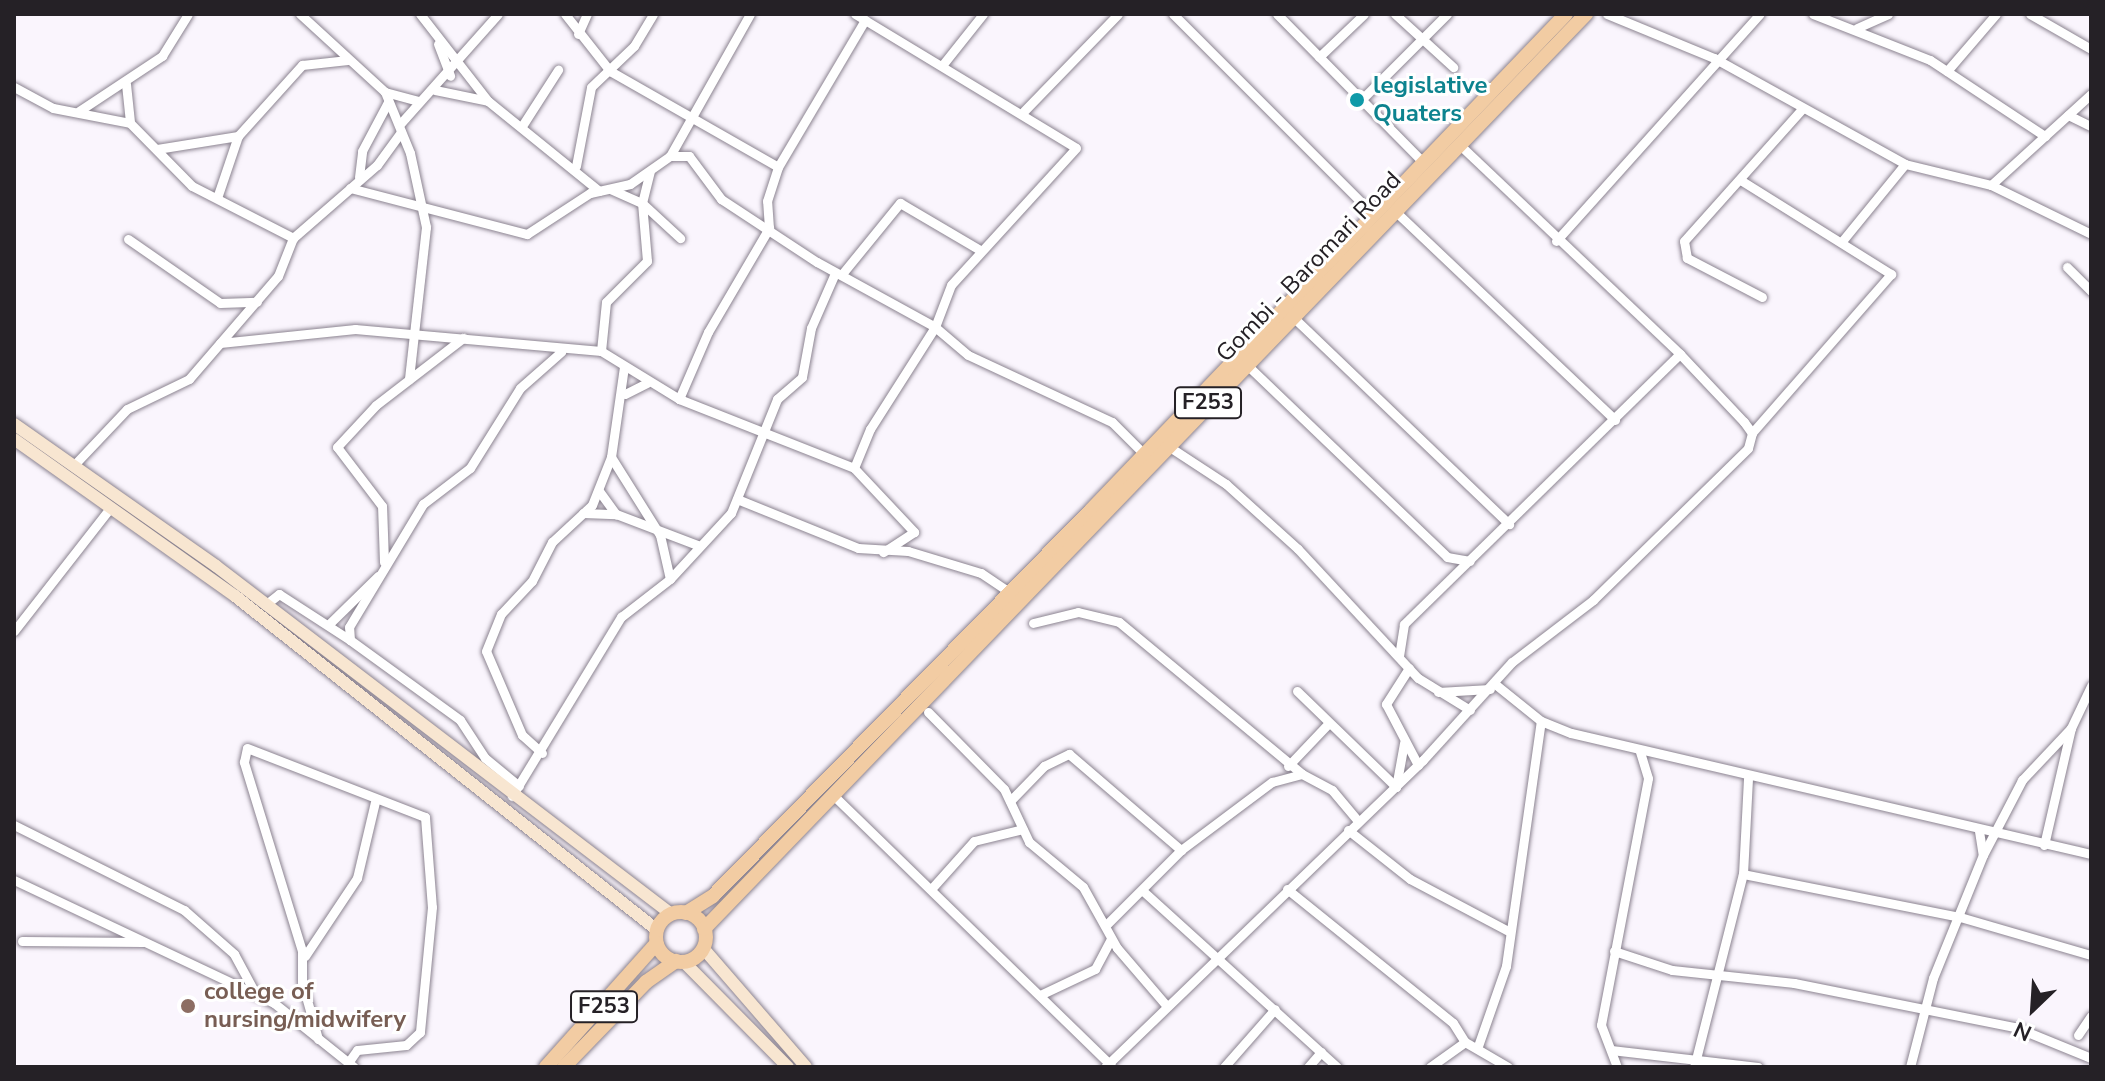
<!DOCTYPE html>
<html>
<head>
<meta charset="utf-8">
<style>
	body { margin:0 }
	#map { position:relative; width:2105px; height:1081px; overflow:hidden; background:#faf5fd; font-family:"Nunito Sans",sans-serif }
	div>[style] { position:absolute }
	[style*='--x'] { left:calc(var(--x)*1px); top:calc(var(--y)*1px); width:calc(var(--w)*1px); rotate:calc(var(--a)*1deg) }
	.roads { filter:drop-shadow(0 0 2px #8b8390) drop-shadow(0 0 2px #8b8390) }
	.street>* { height:9px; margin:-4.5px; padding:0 4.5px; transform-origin:4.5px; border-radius:4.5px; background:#fff }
	.secondary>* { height:12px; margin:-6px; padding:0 6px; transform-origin:6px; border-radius:6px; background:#f8e6d1 }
	.primary>* { height:14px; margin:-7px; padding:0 7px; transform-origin:7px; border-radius:7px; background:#f2cca3 }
	.primary>.ring { margin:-7px; padding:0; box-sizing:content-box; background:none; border:14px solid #f2cca3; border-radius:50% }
	.dots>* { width:22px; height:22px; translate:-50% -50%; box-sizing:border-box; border:4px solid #fff; border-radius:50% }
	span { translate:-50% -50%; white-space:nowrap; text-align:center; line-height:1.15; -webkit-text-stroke:6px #fff; paint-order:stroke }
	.shield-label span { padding:2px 6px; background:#fff; border:2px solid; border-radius:6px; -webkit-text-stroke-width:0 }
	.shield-label { font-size:22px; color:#252126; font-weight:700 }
	.culture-label { font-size:24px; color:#0d838f; font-weight:700 }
	.left { translate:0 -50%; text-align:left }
	.street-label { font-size:24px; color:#252126 }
	.education-label { font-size:24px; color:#785e54; font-weight:700 }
	.frame { position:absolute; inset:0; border:16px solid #252126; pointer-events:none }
	.north { position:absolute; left:1993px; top:969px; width:80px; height:80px; -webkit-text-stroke:6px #fff; paint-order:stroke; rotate:205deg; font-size:22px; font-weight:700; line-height:32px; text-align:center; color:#252126 }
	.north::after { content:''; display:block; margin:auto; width:28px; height:36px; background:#252126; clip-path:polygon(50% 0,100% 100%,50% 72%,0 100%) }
</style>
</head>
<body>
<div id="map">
	<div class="roads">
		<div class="street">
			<div style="--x:300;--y:14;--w:115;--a:42.5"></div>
			<div style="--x:385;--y:92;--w:34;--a:15"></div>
			<div style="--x:420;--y:14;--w:110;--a:52"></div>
			<div style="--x:488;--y:101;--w:143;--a:39"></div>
			<div style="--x:565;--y:14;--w:73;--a:51.7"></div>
			<div style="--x:610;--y:71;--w:193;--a:29.7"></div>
			<div style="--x:855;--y:14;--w:258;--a:31.2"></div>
			<div style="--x:1076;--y:148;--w:185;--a:132.4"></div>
			<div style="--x:951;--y:285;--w:45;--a:110.9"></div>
			<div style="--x:935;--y:327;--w:121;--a:122.5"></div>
			<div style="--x:870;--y:429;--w:42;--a:112.3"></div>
			<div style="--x:854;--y:468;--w:88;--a:46.8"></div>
			<div style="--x:914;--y:532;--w:37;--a:147"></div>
			<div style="--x:1173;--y:14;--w:283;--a:45"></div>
			<div style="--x:1277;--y:14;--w:209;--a:45.4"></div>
			<div style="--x:1395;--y:14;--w:79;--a:42.4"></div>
			<div style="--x:1607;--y:14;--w:116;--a:22.4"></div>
			<div style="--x:1714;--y:58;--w:218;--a:29"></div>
			<div style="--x:1905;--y:164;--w:89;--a:13.7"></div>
			<div style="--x:1991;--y:185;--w:111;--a:26.1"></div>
			<div style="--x:1813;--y:14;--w:126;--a:21.5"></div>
			<div style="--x:1930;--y:60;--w:138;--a:33.5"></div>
			<div style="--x:2030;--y:14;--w:70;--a:29.8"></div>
			<div style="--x:1857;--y:28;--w:34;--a:-24"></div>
			<div style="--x:578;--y:34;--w:22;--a:-66"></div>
			<div style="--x:438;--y:44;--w:34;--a:69"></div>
			<div style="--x:1319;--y:57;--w:62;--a:-43.7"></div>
			<div style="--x:944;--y:63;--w:63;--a:-51.5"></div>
			<div style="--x:1947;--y:71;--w:75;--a:-49.3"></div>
			<div style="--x:126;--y:84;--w:39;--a:84"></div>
			<div style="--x:130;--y:123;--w:88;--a:45.5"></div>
			<div style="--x:192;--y:186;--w:114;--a:27.2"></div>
			<div style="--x:14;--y:87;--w:44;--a:28.3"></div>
			<div style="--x:53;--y:108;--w:78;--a:11"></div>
			<div style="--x:435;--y:90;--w:54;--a:11.7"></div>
			<div style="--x:385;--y:92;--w:66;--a:67.7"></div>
			<div style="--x:410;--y:153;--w:76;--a:77.8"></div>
			<div style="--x:426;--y:227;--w:153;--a:96.4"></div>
			<div style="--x:1361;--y:100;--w:122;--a:-45"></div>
			<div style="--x:79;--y:111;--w:100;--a:-33.5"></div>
			<div style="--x:162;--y:56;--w:49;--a:-58.2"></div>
			<div style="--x:1024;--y:111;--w:135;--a:-45.9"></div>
			<div style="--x:2068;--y:115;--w:25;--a:26"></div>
			<div style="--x:400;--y:124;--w:147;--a:-48.3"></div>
			<div style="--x:522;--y:126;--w:67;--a:-57.3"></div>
			<div style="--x:157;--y:149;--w:82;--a:-9.1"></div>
			<div style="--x:238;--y:136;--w:96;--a:-48"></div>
			<div style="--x:302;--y:65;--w:46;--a:-6.2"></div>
			<div style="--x:670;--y:156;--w:163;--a:-60.6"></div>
			<div style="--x:576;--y:166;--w:80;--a:-79.2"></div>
			<div style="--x:591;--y:87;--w:59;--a:-43.6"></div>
			<div style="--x:634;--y:46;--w:37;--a:-59"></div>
			<div style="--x:359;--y:177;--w:26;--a:-83"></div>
			<div style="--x:362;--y:151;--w:55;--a:-62"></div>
			<div style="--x:1742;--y:181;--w:176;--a:32"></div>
			<div style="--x:1891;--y:274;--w:211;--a:131.2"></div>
			<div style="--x:1991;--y:185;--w:135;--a:-42.3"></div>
			<div style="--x:350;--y:188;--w:183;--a:14.6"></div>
			<div style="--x:527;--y:234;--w:75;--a:-33.1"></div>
			<div style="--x:590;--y:193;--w:41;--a:-12.7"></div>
			<div style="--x:630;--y:184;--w:49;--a:-35"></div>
			<div style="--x:670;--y:156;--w:19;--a:0"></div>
			<div style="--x:689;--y:156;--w:54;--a:53.3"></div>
			<div style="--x:721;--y:199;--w:115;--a:33.3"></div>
			<div style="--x:817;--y:262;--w:135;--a:28.8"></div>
			<div style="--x:935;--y:327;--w:43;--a:40.3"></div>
			<div style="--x:968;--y:355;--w:159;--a:25"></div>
			<div style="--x:1112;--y:422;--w:44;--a:45"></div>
			<div style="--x:610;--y:189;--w:35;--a:24"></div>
			<div style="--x:642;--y:203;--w:52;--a:42.6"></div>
			<div style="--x:218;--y:195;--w:62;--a:-71.3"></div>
			<div style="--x:1396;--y:212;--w:302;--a:43.5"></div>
			<div style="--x:128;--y:239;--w:112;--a:34.8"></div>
			<div style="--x:220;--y:303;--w:37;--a:-2"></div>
			<div style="--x:1843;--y:240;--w:98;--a:-50.8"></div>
			<div style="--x:1556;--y:241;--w:305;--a:-48.1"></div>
			<div style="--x:2067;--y:267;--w:34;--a:45"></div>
			<div style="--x:842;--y:274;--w:92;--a:-50.8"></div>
			<div style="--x:900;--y:203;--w:91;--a:30.5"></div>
			<div style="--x:1762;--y:297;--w:85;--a:-152.5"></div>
			<div style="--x:1687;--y:258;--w:17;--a:-100"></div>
			<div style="--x:1684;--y:241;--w:178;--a:-48.2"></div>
			<div style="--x:1292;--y:316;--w:301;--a:43.8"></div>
			<div style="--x:220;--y:343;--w:136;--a:-5.9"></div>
			<div style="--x:355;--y:329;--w:247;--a:5.1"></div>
			<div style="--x:601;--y:351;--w:92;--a:31.6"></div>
			<div style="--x:679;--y:399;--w:188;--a:21.5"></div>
			<div style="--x:601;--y:351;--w:49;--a:-84.2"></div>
			<div style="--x:606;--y:302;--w:58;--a:-45"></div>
			<div style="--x:647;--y:261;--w:58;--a:-94.9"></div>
			<div style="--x:642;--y:203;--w:33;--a:-76"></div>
			<div style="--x:1246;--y:364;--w:279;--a:43.8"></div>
			<div style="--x:1447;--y:557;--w:23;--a:10"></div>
			<div style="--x:625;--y:394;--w:25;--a:-27"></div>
			<div style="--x:679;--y:399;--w:73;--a:-66.6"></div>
			<div style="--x:708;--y:332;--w:121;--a:-59.6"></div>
			<div style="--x:769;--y:228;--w:27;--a:-94"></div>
			<div style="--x:767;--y:201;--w:36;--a:-72"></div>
			<div style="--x:778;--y:167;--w:171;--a:-59.4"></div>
			<div style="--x:1165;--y:444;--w:73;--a:33.3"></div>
			<div style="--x:1226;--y:484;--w:97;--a:42.1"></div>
			<div style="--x:1298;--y:549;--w:176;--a:47.1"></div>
			<div style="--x:1418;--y:678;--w:61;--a:31.6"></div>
			<div style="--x:611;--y:457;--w:92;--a:57.9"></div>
			<div style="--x:660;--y:535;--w:45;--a:77.2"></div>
			<div style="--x:74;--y:465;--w:77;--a:-46.6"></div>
			<div style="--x:127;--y:409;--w:69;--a:-25.8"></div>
			<div style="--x:189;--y:379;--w:136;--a:-49.2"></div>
			<div style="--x:278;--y:276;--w:41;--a:-68.5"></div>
			<div style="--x:293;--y:238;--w:111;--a:-41"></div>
			<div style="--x:377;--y:165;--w:41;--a:-54"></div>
			<div style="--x:599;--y:491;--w:29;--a:54"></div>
			<div style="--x:737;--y:499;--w:131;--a:22"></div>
			<div style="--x:858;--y:548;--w:50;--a:3.4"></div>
			<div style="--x:908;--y:551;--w:76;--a:16.8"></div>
			<div style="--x:981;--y:573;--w:32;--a:34"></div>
			<div style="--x:583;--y:513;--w:33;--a:2"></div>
			<div style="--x:616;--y:514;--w:87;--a:20.9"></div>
			<div style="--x:384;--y:562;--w:56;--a:-92"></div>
			<div style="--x:382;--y:506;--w:74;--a:-127.3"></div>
			<div style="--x:337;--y:447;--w:57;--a:-47.1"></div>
			<div style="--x:376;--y:405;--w:110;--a:-37.6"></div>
			<div style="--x:265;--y:605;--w:18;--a:-38"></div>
			<div style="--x:279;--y:594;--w:85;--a:32.9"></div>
			<div style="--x:350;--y:640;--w:136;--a:36"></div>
			<div style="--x:460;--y:720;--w:45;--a:56.7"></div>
			<div style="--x:485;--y:758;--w:44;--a:39.5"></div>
			<div style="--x:1033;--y:623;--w:46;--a:-13.7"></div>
			<div style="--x:1078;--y:612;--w:42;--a:13.7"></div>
			<div style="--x:1119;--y:622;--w:238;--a:39.7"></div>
			<div style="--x:1302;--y:774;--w:34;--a:28"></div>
			<div style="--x:1332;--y:790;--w:40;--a:50"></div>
			<div style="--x:328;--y:625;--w:70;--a:-44.4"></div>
			<div style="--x:14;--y:631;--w:157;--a:-52"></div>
			<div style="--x:350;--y:640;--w:13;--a:-94"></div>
			<div style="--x:349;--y:627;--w:144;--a:-59"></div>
			<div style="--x:423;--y:504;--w:59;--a:-37.5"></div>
			<div style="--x:470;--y:468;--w:94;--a:-58"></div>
			<div style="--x:520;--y:388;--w:55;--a:-41.3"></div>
			<div style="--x:1399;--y:656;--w:32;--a:-81"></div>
			<div style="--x:1404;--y:624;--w:386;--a:-44.4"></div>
			<div style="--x:1409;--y:668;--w:43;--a:122.6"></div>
			<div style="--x:1386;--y:704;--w:69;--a:62.3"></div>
			<div style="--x:1495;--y:684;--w:59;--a:38.8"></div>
			<div style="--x:1541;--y:721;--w:32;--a:22"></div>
			<div style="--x:1571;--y:733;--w:534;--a:13.1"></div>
			<div style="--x:1297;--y:691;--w:138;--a:44.1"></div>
			<div style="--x:1438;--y:692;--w:52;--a:-3.3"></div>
			<div style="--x:928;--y:712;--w:108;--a:45.4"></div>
			<div style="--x:1004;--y:789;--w:59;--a:64.7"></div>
			<div style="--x:1029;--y:842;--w:70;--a:39.8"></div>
			<div style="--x:1083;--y:887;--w:70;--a:60.9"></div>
			<div style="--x:1117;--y:948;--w:74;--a:49.4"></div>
			<div style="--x:542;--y:753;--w:27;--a:-138"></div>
			<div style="--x:522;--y:735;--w:91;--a:-113.2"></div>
			<div style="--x:486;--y:651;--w:40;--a:-68"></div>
			<div style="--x:501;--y:614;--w:45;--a:-46.8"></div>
			<div style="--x:532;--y:581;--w:44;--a:-62.9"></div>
			<div style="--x:552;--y:542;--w:54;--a:-42.8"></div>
			<div style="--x:592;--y:505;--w:52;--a:-68.4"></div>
			<div style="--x:611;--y:457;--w:91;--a:-81.8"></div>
			<div style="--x:1288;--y:766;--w:57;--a:-46.4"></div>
			<div style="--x:1396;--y:787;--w:45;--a:-79.7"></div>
			<div style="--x:832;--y:794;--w:389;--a:44.2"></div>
			<div style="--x:512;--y:796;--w:210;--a:-58.7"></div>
			<div style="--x:621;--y:617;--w:62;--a:-37.8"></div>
			<div style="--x:670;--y:579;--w:90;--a:-47.3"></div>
			<div style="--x:731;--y:513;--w:123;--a:-68"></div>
			<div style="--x:777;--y:399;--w:33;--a:-41"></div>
			<div style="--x:802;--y:377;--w:50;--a:-79.6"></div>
			<div style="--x:811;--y:328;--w:60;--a:-66.4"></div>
			<div style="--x:1010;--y:801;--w:49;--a:-45.8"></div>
			<div style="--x:1044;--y:766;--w:28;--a:-26"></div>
			<div style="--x:1069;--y:754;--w:148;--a:40.6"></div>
			<div style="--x:1181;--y:850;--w:105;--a:135"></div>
			<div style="--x:14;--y:825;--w:190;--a:26.6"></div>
			<div style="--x:184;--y:910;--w:67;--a:41.3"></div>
			<div style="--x:234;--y:954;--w:44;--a:61.7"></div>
			<div style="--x:1348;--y:830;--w:79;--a:38.3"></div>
			<div style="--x:1410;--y:879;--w:113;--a:27.9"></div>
			<div style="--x:1979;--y:831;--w:24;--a:81"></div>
			<div style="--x:2044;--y:845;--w:120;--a:-77"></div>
			<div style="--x:2071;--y:728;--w:47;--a:-64.5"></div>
			<div style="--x:1181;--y:850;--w:114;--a:-36.8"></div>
			<div style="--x:1272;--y:782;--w:31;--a:-15"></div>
			<div style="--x:1743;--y:874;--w:221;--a:11.2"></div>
			<div style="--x:1960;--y:917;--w:136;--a:16.2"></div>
			<div style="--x:14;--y:880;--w:288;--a:25.3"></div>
			<div style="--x:274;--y:1003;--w:102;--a:38.7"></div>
			<div style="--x:932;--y:888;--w:63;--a:-48.2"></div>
			<div style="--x:974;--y:841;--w:50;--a:-13.8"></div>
			<div style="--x:1287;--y:889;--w:213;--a:38.9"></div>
			<div style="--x:1453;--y:1023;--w:22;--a:58"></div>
			<div style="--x:1143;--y:891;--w:262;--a:42.2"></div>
			<div style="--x:22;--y:941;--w:121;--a:0.5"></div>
			<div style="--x:1614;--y:951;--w:61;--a:18.1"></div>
			<div style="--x:1672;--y:970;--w:123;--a:6.1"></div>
			<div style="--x:1794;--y:983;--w:225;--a:11.3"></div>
			<div style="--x:2015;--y:1027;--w:82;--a:22.2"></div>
			<div style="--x:305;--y:956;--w:94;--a:-56.3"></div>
			<div style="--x:357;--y:878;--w:78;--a:-76.7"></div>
			<div style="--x:1040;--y:995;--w:61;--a:-25.3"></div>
			<div style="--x:1095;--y:969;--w:34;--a:-62"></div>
			<div style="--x:2078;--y:1035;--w:23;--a:-56"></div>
			<div style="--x:318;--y:1039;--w:59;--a:-105.7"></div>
			<div style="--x:302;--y:982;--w:31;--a:-90"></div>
			<div style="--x:302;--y:951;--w:198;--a:-107.1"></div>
			<div style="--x:244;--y:762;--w:14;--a:-78"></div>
			<div style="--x:247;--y:748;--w:191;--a:21.2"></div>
			<div style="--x:425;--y:817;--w:90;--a:85.6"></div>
			<div style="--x:432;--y:907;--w:126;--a:95.5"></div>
			<div style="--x:420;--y:1032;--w:19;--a:137"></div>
			<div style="--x:406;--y:1045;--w:49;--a:174.2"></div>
			<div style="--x:357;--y:1050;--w:16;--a:125"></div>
			<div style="--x:1478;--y:1046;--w:85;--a:-70.7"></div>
			<div style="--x:1506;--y:966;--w:247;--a:-81.9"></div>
			<div style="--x:1611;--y:1050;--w:148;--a:6.6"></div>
			<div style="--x:1105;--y:1067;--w:442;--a:-44"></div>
			<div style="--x:1423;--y:760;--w:132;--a:-47.8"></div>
			<div style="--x:1512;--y:662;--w:102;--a:-37.4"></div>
			<div style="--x:1593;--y:600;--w:217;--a:-44.4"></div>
			<div style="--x:1748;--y:448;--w:16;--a:-75"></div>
			<div style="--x:1752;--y:433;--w:14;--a:-126"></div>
			<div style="--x:1744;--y:422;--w:93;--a:-133.3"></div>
			<div style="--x:1680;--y:354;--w:303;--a:-136.5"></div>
			<div style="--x:1224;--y:1067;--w:77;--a:-48.7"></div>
			<div style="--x:1308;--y:1067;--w:20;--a:-49"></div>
			<div style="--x:1430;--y:1067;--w:43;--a:-35.5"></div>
			<div style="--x:1465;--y:1042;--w:50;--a:30.2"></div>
			<div style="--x:1617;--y:1067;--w:45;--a:-110.9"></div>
			<div style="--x:1601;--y:1025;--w:251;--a:-79.2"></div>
			<div style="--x:1648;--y:778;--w:28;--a:-107"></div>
			<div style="--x:1694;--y:1067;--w:199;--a:-75.8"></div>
			<div style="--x:1743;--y:874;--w:96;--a:-87"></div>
			<div style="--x:1910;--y:1067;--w:92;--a:-75.5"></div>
			<div style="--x:1933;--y:978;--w:133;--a:-67.9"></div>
			<div style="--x:1983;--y:855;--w:85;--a:-62.5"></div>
			<div style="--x:2022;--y:780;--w:71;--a:-46.7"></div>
		</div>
		<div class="secondary">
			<div style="--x:14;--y:424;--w:247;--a:35.1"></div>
			<div style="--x:216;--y:566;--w:573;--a:37.41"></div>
			<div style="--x:14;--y:439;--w:271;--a:35.4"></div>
			<div style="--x:235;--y:596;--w:538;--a:38.36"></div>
			<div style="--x:703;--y:948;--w:157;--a:49.1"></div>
			<div style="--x:684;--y:962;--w:148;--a:45.3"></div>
		</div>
		<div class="primary">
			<div class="ring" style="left:656px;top:912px;width:36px;height:36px"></div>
			<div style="--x:686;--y:913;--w:32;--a:-32"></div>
			<div style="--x:713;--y:896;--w:540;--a:-45.6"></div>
			<div style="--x:1091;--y:510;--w:687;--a:-46.24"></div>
			<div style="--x:704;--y:929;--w:1271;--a:-46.05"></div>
			<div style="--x:546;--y:1067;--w:166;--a:-48.2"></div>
			<div style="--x:564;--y:1067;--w:118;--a:-46"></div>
			<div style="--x:646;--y:982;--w:37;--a:-35"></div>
		</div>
	</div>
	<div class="dots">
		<div style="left:1357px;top:100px;background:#0f9aa8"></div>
		<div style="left:188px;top:1006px;background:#8d6e63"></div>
	</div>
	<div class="shield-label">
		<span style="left:1208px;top:403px">F253</span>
		<span style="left:604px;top:1007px">F253</span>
	</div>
	<div class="culture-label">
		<span class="left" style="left:1373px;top:100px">legislative<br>Quaters</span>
	</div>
	<div class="street-label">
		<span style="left:1309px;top:267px;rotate:-46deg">Gombi - Baromari Road</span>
	</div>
	<div class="education-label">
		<span class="left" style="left:204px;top:1006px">college of<br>nursing/midwifery</span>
	</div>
	<div class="frame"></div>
	<div class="north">N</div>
</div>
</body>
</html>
